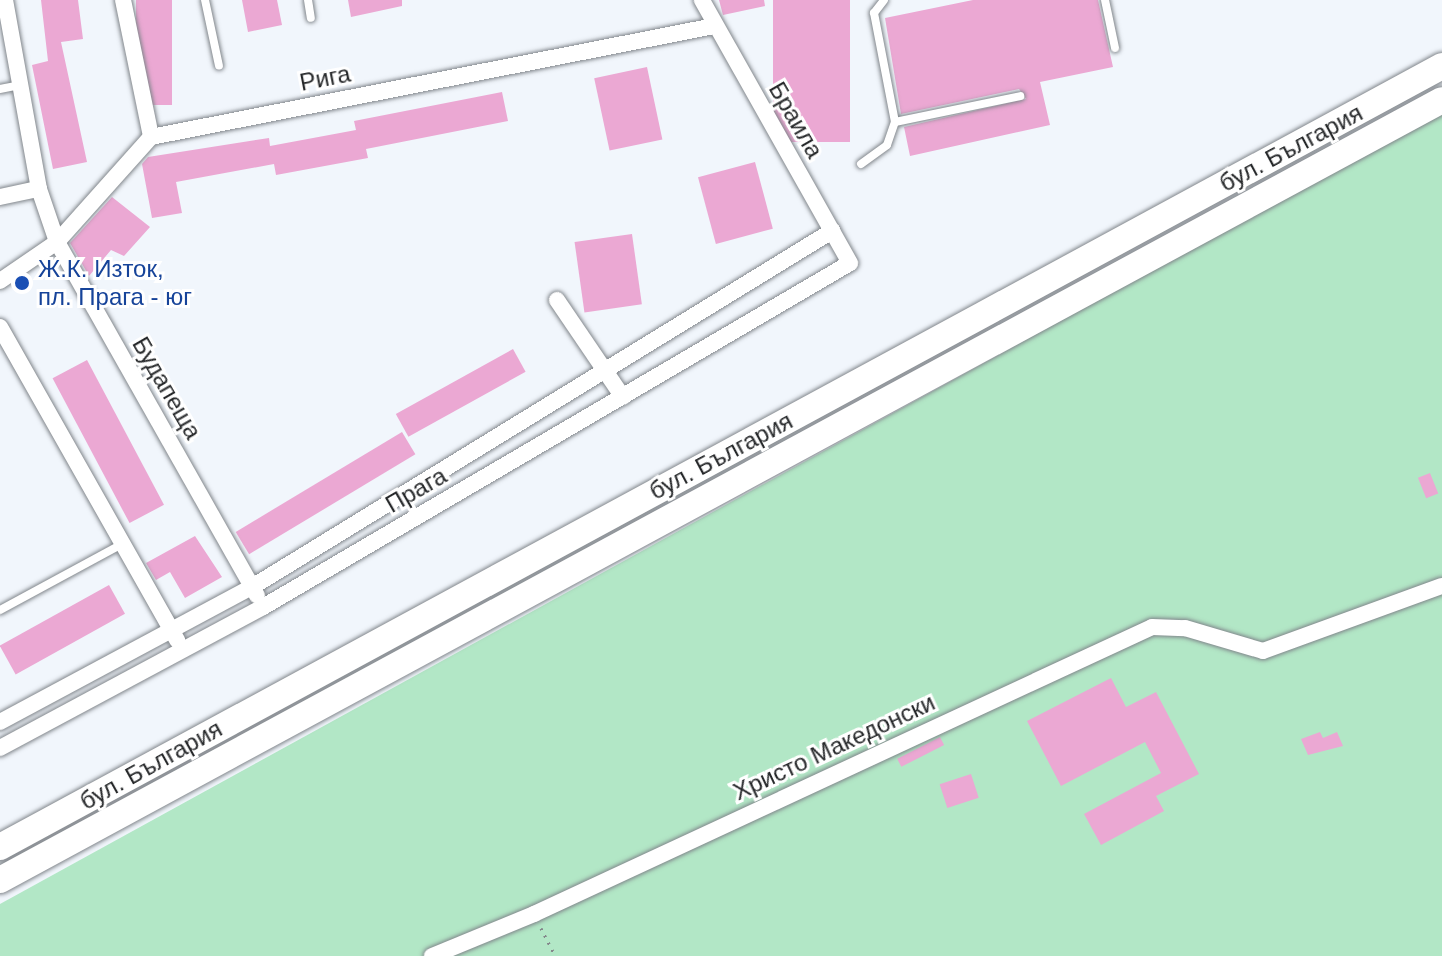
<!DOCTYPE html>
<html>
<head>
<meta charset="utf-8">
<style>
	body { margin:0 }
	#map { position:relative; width:1442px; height:956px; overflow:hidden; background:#f1f6fc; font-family:Arial,sans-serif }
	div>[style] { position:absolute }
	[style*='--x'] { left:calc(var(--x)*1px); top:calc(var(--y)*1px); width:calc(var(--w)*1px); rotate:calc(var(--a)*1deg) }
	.green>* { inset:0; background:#b2e7c6 }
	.building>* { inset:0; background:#eba8d3; transform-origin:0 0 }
	.path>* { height:3px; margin-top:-1.5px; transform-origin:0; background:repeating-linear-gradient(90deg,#83868a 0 2px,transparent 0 8px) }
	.roads { filter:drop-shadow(0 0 2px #81868b) drop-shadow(0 0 2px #81868b) }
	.service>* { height:8px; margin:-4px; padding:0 4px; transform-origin:4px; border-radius:4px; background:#fff }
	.minor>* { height:16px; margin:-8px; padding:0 8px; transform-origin:8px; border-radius:8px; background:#fff }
	.trunk>* { height:26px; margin:-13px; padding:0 13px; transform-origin:13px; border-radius:13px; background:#fff }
	.dots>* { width:22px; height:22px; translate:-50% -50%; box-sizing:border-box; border:4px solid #fff; border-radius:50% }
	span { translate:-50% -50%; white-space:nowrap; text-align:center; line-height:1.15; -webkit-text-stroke:6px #fff; paint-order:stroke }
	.street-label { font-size:24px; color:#26282a }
	.transit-label { font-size:24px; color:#164399 }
	.left { translate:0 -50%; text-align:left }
</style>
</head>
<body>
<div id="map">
	<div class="green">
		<div style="clip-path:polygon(1442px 111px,1442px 956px,0 956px,0 904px)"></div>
	</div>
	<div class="building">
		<div style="clip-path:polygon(41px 0,78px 0,83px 39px,61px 42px,87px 162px,53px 169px,32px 65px,48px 61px)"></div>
		<div style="left:136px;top:0;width:36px;height:105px"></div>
		<div style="clip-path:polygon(242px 0,277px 0,282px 25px,248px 32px)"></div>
		<div style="clip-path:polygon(348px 0,402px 0,402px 6px,351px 17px)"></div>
		<div style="clip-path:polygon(719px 0,764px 0,765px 6px,723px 15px)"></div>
		<div style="left:773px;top:0;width:77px;height:142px"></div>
		<div style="clip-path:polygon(973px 0,1098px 0,1113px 67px,1040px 82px,1050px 125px,910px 156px,904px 127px,1026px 99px,1019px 89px,901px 114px,885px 18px)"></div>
		<div style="left:647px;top:67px;width:74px;height:54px;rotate:78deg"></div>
		<div style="clip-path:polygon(502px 92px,508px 121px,366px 149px,368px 158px,276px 175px,274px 164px,176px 182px,182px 213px,152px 218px,142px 164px,148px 157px,269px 138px,270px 146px,356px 130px,354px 121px)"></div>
		<div style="left:755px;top:162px;width:69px;height:59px;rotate:75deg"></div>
		<div style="clip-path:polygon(112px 197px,150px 227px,124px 256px,111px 250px,89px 276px,70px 243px)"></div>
		<div style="left:632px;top:234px;width:71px;height:58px;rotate:82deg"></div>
		<div style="left:513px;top:349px;width:26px;height:134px;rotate:61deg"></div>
		<div style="left:87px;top:360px;width:164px;height:39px;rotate:62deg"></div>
		<div style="left:402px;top:432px;width:26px;height:194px;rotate:59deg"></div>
		<div style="left:1430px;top:473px;width:22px;height:13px;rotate:68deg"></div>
		<div style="clip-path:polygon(195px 536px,222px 577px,185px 598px,170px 572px,156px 580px,146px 563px)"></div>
		<div style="left:109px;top:585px;width:33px;height:125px;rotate:61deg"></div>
		<div style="clip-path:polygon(1111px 678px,1126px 707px,1156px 692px,1199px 774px,1156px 796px,1164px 811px,1101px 845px,1084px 814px,1161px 773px,1145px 742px,1061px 786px,1027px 721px)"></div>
		<div style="clip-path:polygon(1320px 732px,1323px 738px,1337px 732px,1343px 746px,1308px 755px,1301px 739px)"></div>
		<div style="left:940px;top:737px;width:9px;height:48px;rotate:63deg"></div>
		<div style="left:971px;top:774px;width:25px;height:33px;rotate:72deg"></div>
	</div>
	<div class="path">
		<div style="--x:541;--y:928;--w:31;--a:63"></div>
	</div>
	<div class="roads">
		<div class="service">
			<div style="--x:205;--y:0;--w:67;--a:78"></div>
			<div style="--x:308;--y:0;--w:18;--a:81"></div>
			<div style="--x:1105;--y:0;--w:49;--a:78.2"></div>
			<div style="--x:0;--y:89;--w:20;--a:-11"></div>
			<div style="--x:895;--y:122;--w:128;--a:-11.7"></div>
			<div style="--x:861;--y:164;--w:32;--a:-36"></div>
			<div style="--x:887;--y:145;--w:24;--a:-71"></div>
			<div style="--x:895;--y:122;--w:111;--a:-100.9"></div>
			<div style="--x:874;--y:13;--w:16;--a:-52"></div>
			<div style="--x:0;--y:610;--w:139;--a:-28.4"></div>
		</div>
		<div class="minor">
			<div style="--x:5;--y:0;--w:192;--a:79.8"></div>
			<div style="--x:39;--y:189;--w:56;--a:71.2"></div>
			<div style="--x:57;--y:242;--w:406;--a:60.5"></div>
			<div style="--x:123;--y:0;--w:140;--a:78.4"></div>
			<div style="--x:0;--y:197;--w:40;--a:-12"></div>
			<div style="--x:0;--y:281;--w:69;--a:-34.4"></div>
			<div style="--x:57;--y:242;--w:141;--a:-48.2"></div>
			<div style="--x:151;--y:137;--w:574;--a:-11.15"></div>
			<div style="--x:557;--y:300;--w:117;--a:55.8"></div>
			<div style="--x:0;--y:327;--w:360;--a:60.5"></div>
			<div style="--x:0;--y:722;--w:286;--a:-28.2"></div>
			<div style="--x:252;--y:587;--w:681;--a:-31.54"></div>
			<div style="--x:0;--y:748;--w:298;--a:-28.2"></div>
			<div style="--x:263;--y:607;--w:680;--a:-30.37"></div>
			<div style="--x:850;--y:263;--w:302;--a:-119.4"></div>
			<div style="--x:432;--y:956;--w:110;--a:-22.4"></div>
			<div style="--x:534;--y:914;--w:681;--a:-24.91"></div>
			<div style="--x:1152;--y:627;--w:33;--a:2"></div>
			<div style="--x:1185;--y:628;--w:81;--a:16.4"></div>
			<div style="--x:1263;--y:651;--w:190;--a:-20"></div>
		</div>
		<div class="trunk">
			<div style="--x:0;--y:847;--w:1640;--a:-28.44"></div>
			<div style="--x:0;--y:880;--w:1639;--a:-28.41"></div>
		</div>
	</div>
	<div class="dots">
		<div style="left:22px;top:283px;background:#1a4fb4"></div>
	</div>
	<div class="street-label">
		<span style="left:325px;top:78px;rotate:-11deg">Рига</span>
		<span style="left:796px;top:120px;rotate:60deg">Браила</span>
		<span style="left:1291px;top:148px;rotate:-28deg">бул. България</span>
		<span style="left:167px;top:388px;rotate:60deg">Будапеща</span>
		<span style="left:721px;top:456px;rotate:-28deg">бул. България</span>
		<span style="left:416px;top:490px;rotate:-30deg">Прага</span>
		<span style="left:834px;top:747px;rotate:-25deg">Христо Македонски</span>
		<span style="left:151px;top:765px;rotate:-29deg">бул. България</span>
	</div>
	<div class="transit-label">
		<span class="left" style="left:38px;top:283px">Ж.К. Изток,<br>пл. Прага - юг</span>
	</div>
</div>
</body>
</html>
